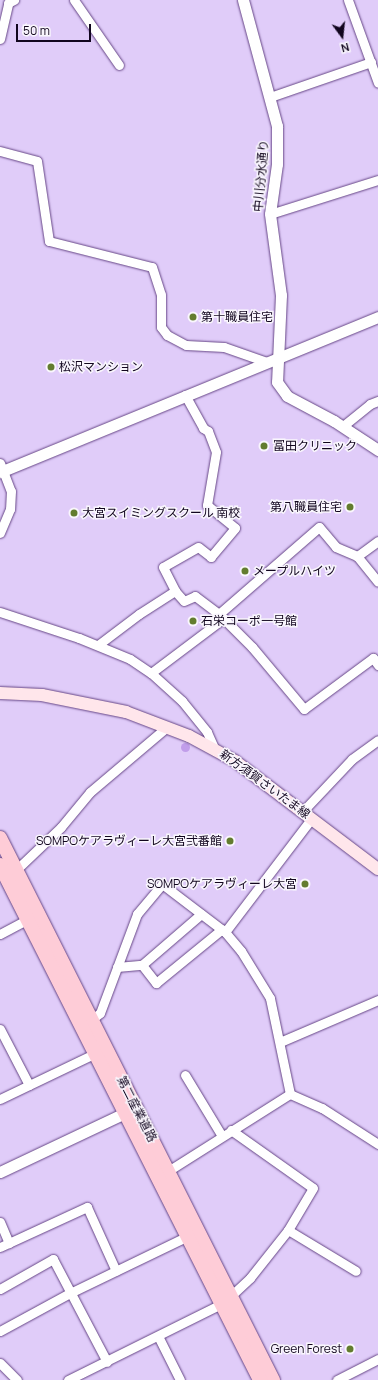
<!DOCTYPE html>
<html>
<head>
<meta charset="utf-8">
<style>
	body { margin:0 }
	#map { position:relative; width:378px; height:1380px; overflow:hidden; background:#e0ccf9; font-family:Manrope,"Noto Sans JP",sans-serif }
	div>[style] { position:absolute }
	[style*='--x'] { left:calc(var(--x)*1px); top:calc(var(--y)*1px); width:calc(var(--w)*1px); rotate:calc(var(--a)*1deg) }
	.green>* { inset:0; background:#c19dea }
	.round { border-radius:50% }
	.roads { filter:drop-shadow(0 0 1px #664686) drop-shadow(0 0 1px #664686) }
	.minor>* { height:9px; margin:-4.5px; padding:0 4.5px; transform-origin:4.5px; border-radius:4.5px; background:#fff }
	.tertiary>* { height:11px; margin:-5.5px; padding:0 5.5px; transform-origin:5.5px; border-radius:5.5px; background:#fff }
	.secondary>* { height:12px; margin:-6px; padding:0 6px; transform-origin:6px; border-radius:6px; background:#ffe6eb }
	.primary>* { height:14px; margin:-7px; padding:0 7px; transform-origin:7px; border-radius:7px; background:#feccd7 }
	.dots>* { width:11px; height:11px; translate:-50% -50%; box-sizing:border-box; border:2px solid #f9f6fd; border-radius:50% }
	span { translate:-50% -50%; white-space:nowrap; text-align:center; line-height:1.15; -webkit-text-stroke:3px #f9f6fd; paint-order:stroke }
	.street-label { font-size:12px; color:#11051e }
	.poi-label { font-size:12px; color:#11051e }
	.left { translate:0 -50%; text-align:left }
	.right { translate:-100% -50%; text-align:right }
	.north { position:absolute; left:322px; top:16px; width:40px; height:40px; -webkit-text-stroke:3px #f9f6fd; paint-order:stroke; rotate:165deg; font-size:11px; font-weight:700; line-height:16px; text-align:center; color:#11051e }
	.north::after { content:''; display:block; margin:auto; width:14px; height:18px; background:#11051e; clip-path:polygon(50% 0,100% 100%,50% 72%,0 100%) }
	.scale { position:absolute; left:16px; top:24px; width:75px; height:18px; box-sizing:border-box; border:2px solid #11051e; border-top:0; padding-left:5px; font-size:12px; line-height:14px; white-space:nowrap; color:#11051e; -webkit-text-stroke:3px #f9f6fd; paint-order:stroke }
</style>
</head>
<body>
<div id="map">
	<div class="green">
		<div class="round" style="left:180.5px;top:742.5px;width:9px;height:9px"></div>
	</div>
	<div class="roads">
		<div class="minor">
			<div style="--x:74;--y:0;--w:79;--a:55.3"></div>
			<div style="--x:348;--y:0;--w:88;--a:70.1"></div>
			<div style="--x:0;--y:39;--w:37;--a:-77"></div>
			<div style="--x:8;--y:3;--w:7;--a:-27"></div>
			<div style="--x:270;--y:97;--w:107;--a:-19.1"></div>
			<div style="--x:0;--y:151;--w:38;--a:15"></div>
			<div style="--x:37;--y:161;--w:81;--a:81.5"></div>
			<div style="--x:49;--y:241;--w:106;--a:14.2"></div>
			<div style="--x:152;--y:267;--w:29;--a:72"></div>
			<div style="--x:161;--y:295;--w:32;--a:90"></div>
			<div style="--x:161;--y:327;--w:10;--a:53"></div>
			<div style="--x:167;--y:335;--w:21;--a:28"></div>
			<div style="--x:186;--y:345;--w:38;--a:3"></div>
			<div style="--x:224;--y:347;--w:46;--a:19.2"></div>
			<div style="--x:270;--y:214;--w:113;--a:-17.5"></div>
			<div style="--x:185;--y:395;--w:38;--a:61"></div>
			<div style="--x:203;--y:428;--w:6;--a:31"></div>
			<div style="--x:208;--y:431;--w:22;--a:69"></div>
			<div style="--x:216;--y:452;--w:54;--a:99.6"></div>
			<div style="--x:207;--y:505;--w:36;--a:39"></div>
			<div style="--x:235;--y:528;--w:38;--a:130"></div>
			<div style="--x:211;--y:557;--w:16;--a:-142"></div>
			<div style="--x:198;--y:547;--w:40;--a:150.3"></div>
			<div style="--x:163;--y:567;--w:27;--a:63"></div>
			<div style="--x:175;--y:591;--w:13;--a:48"></div>
			<div style="--x:184;--y:601;--w:12;--a:-24"></div>
			<div style="--x:195;--y:596;--w:30;--a:37"></div>
			<div style="--x:343;--y:426;--w:35;--a:-39"></div>
			<div style="--x:370;--y:404;--w:9;--a:-21"></div>
			<div style="--x:0;--y:463;--w:30;--a:69"></div>
			<div style="--x:11;--y:491;--w:18;--a:93"></div>
			<div style="--x:10;--y:509;--w:26;--a:113"></div>
			<div style="--x:378;--y:541;--w:26;--a:144"></div>
			<div style="--x:357;--y:556;--w:23;--a:-157"></div>
			<div style="--x:336;--y:547;--w:26;--a:-130"></div>
			<div style="--x:319;--y:527;--w:133;--a:139"></div>
			<div style="--x:219;--y:614;--w:47;--a:45"></div>
			<div style="--x:252;--y:647;--w:81;--a:50"></div>
			<div style="--x:304;--y:709;--w:86;--a:-36.5"></div>
			<div style="--x:373;--y:658;--w:9;--a:54"></div>
			<div style="--x:357;--y:556;--w:33;--a:51"></div>
			<div style="--x:0;--y:612;--w:83;--a:18.2"></div>
			<div style="--x:79;--y:638;--w:55;--a:22.4"></div>
			<div style="--x:130;--y:659;--w:25;--a:34"></div>
			<div style="--x:151;--y:673;--w:42;--a:42.1"></div>
			<div style="--x:182;--y:701;--w:40;--a:51"></div>
			<div style="--x:207;--y:732;--w:17;--a:66"></div>
			<div style="--x:98;--y:645;--w:51;--a:-37.1"></div>
			<div style="--x:139;--y:614;--w:43;--a:-32.6"></div>
			<div style="--x:151;--y:673;--w:91;--a:-37"></div>
			<div style="--x:303;--y:811;--w:71;--a:-46.7"></div>
			<div style="--x:352;--y:759;--w:32;--a:-36"></div>
			<div style="--x:16;--y:870;--w:62;--a:-43.7"></div>
			<div style="--x:61;--y:827;--w:45;--a:-50.4"></div>
			<div style="--x:90;--y:792;--w:101;--a:-40.2"></div>
			<div style="--x:201;--y:914;--w:78;--a:139.2"></div>
			<div style="--x:142;--y:965;--w:23;--a:52"></div>
			<div style="--x:156;--y:983;--w:85;--a:-39.3"></div>
			<div style="--x:0;--y:934;--w:32;--a:-28"></div>
			<div style="--x:117;--y:967;--w:25;--a:-5"></div>
			<div style="--x:91;--y:1020;--w:11;--a:-38"></div>
			<div style="--x:100;--y:1013;--w:106;--a:-69.5"></div>
			<div style="--x:137;--y:914;--w:39;--a:-50"></div>
			<div style="--x:162;--y:884;--w:79;--a:37.3"></div>
			<div style="--x:0;--y:1029;--w:63;--a:62.6"></div>
			<div style="--x:280;--y:1042;--w:107;--a:-23.2"></div>
			<div style="--x:185;--y:1075;--w:71;--a:58.8"></div>
			<div style="--x:290;--y:1094;--w:98;--a:-101.8"></div>
			<div style="--x:270;--y:998;--w:55;--a:-121.7"></div>
			<div style="--x:241;--y:951;--w:25;--a:-130"></div>
			<div style="--x:225;--y:932;--w:143;--a:-52.7"></div>
			<div style="--x:290;--y:1094;--w:35;--a:24"></div>
			<div style="--x:322;--y:1108;--w:67;--a:32.7"></div>
			<div style="--x:0;--y:1099;--w:104;--a:-25.6"></div>
			<div style="--x:231;--y:1130;--w:100;--a:35.3"></div>
			<div style="--x:313;--y:1188;--w:49;--a:120.8"></div>
			<div style="--x:288;--y:1230;--w:61;--a:128.4"></div>
			<div style="--x:250;--y:1278;--w:26;--a:137"></div>
			<div style="--x:168;--y:1171;--w:144;--a:-32.3"></div>
			<div style="--x:0;--y:1222;--w:23;--a:67"></div>
			<div style="--x:288;--y:1230;--w:79;--a:31.1"></div>
			<div style="--x:0;--y:1247;--w:96;--a:-24.7"></div>
			<div style="--x:87;--y:1207;--w:70;--a:65.6"></div>
			<div style="--x:0;--y:1289;--w:61;--a:-29.5"></div>
			<div style="--x:53;--y:1259;--w:116;--a:62.3"></div>
			<div style="--x:0;--y:1331;--w:80;--a:-28.5"></div>
			<div style="--x:70;--y:1293;--w:129;--a:-25.8"></div>
			<div style="--x:158;--y:1336;--w:49;--a:63.4"></div>
			<div style="--x:0;--y:1363;--w:24;--a:45"></div>
			<div style="--x:68;--y:1380;--w:171;--a:-26.4"></div>
			<div style="--x:337;--y:1380;--w:46;--a:-27.1"></div>
		</div>
		<div class="tertiary">
			<div style="--x:243;--y:0;--w:131;--a:74.9"></div>
			<div style="--x:277;--y:126;--w:38;--a:90"></div>
			<div style="--x:277;--y:164;--w:50;--a:98"></div>
			<div style="--x:270;--y:214;--w:82;--a:82.3"></div>
			<div style="--x:281;--y:295;--w:87;--a:92.6"></div>
			<div style="--x:277;--y:382;--w:17;--a:54"></div>
			<div style="--x:287;--y:396;--w:53;--a:28"></div>
			<div style="--x:334;--y:421;--w:53;--a:33.4"></div>
			<div style="--x:0;--y:472;--w:409;--a:-22.3"></div>
			<div style="--x:0;--y:1172;--w:145;--a:-25.3"></div>
		</div>
		<div class="secondary">
			<div style="--x:0;--y:693;--w:42;--a:2.7"></div>
			<div style="--x:42;--y:695;--w:86;--a:11.4"></div>
			<div style="--x:126;--y:712;--w:67;--a:20.9"></div>
			<div style="--x:189;--y:736;--w:52;--a:28.5"></div>
			<div style="--x:235;--y:761;--w:179;--a:37.1"></div>
		</div>
		<div class="primary">
			<div style="--x:0;--y:838;--w:607;--a:63.27"></div>
			<div style="--x:0;--y:865;--w:577;--a:63.21"></div>
		</div>
	</div>
	<div class="dots">
		<div style="left:193px;top:317px;background:#637c2f"></div>
		<div style="left:51px;top:367px;background:#637c2f"></div>
		<div style="left:264px;top:446px;background:#637c2f"></div>
		<div style="left:350px;top:507px;background:#637c2f"></div>
		<div style="left:74px;top:513px;background:#637c2f"></div>
		<div style="left:245px;top:571px;background:#637c2f"></div>
		<div style="left:193px;top:621px;background:#637c2f"></div>
		<div style="left:230px;top:841px;background:#637c2f"></div>
		<div style="left:305px;top:884px;background:#637c2f"></div>
		<div style="left:350px;top:1349px;background:#637c2f"></div>
	</div>
	<div class="street-label">
		<span style="left:261px;top:176px;rotate:-85deg">中川分水通り</span>
		<span style="left:265px;top:784px;rotate:36deg">新方須賀さいたま線</span>
		<span style="left:137px;top:1109px;rotate:63deg">第二産業道路</span>
	</div>
	<div class="poi-label">
		<span class="left" style="left:201px;top:317px">第十職員住宅</span>
		<span class="left" style="left:59px;top:367px">松沢マンション</span>
		<span class="left" style="left:273px;top:446px">冨田クリニック</span>
		<span class="right" style="left:342px;top:507px">第八職員住宅</span>
		<span class="left" style="left:82px;top:513px">大宮スイミングスクール 南校</span>
		<span class="left" style="left:253px;top:571px">メープルハイツ</span>
		<span class="left" style="left:201px;top:621px">石栄コーポ一号館</span>
		<span class="right" style="left:222px;top:841px">SOMPOケアラヴィーレ大宮弐番館</span>
		<span class="right" style="left:297px;top:884px">SOMPOケアラヴィーレ大宮</span>
		<span class="right" style="left:342px;top:1349px">Green Forest</span>
	</div>
	<div class="north">N</div>
	<div class="scale">50 m</div>
</div>
</body>
</html>
